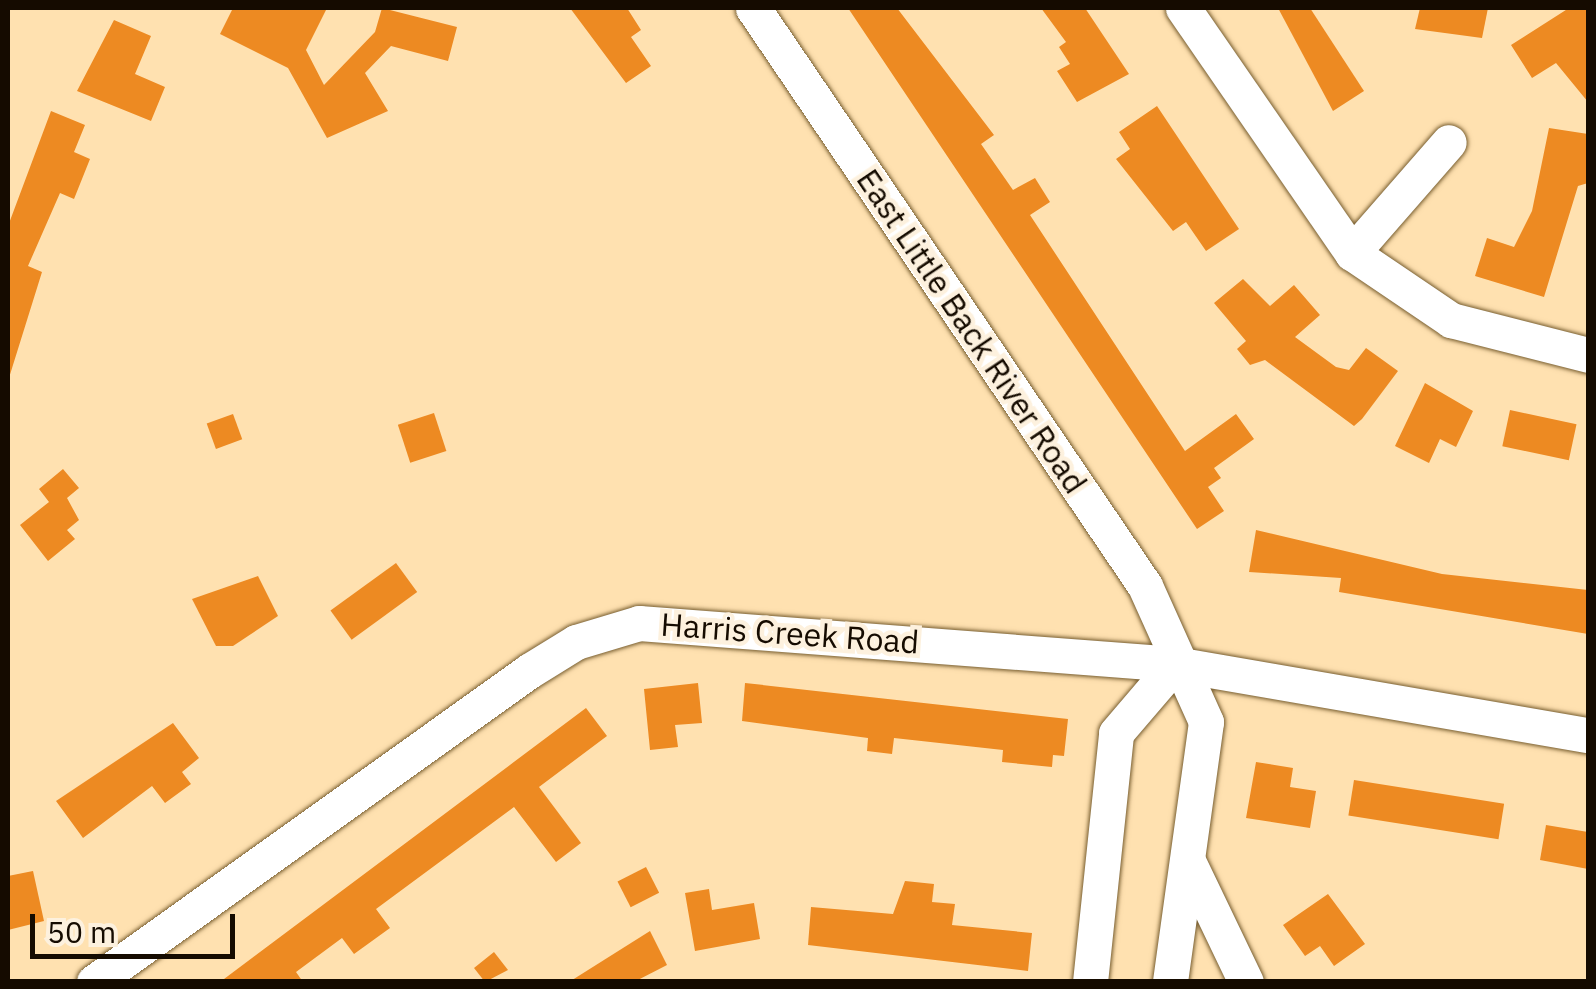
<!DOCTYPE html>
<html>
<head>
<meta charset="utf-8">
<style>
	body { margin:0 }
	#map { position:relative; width:1596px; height:989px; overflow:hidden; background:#ffe1b0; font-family:"IBM Plex Sans",sans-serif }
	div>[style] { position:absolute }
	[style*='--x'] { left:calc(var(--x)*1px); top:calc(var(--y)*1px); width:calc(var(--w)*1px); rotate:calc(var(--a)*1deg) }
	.building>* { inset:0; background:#ed8a22; transform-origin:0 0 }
	.roads { filter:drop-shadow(0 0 2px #785e30) drop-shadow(0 0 2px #785e30) }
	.minor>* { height:35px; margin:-17.5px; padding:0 17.5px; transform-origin:17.5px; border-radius:17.5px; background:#fff }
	span { translate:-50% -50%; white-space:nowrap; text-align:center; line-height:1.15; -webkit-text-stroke:9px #fdf1de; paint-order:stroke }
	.street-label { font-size:32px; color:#150b00 }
	.frame { position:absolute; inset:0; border:10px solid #150b00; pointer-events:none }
	.scale { position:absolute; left:30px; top:914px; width:205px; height:45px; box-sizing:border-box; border:5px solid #150b00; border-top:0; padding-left:12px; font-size:30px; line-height:35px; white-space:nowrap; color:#150b00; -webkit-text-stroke:8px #fdf1de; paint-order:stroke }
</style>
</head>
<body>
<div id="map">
	<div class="building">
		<div style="clip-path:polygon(233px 8px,327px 8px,306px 50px,324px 85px,375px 32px,382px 8px,457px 27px,448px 61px,391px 46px,365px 73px,388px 111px,327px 138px,288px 68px,220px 34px)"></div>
		<div style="clip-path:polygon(570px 8px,627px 8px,641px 30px,631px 37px,651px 66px,626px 83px)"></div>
		<div style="clip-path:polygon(848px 8px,897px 8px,994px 135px,981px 144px,1013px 190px,1035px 178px,1050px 202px,1030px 215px,1185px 451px,1236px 414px,1254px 439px,1214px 468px,1221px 478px,1208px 487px,1224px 511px,1197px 529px)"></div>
		<div style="clip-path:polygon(1041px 8px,1085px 8px,1129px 74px,1077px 102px,1057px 71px,1070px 64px,1059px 47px,1066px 42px)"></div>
		<div style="clip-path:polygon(1278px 8px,1310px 8px,1364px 91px,1333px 111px)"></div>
		<div style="clip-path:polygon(1420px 8px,1488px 8px,1482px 38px,1415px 29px)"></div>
		<div style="clip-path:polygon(1569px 8px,1588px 8px,1588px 102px,1556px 63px,1532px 78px,1511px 45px)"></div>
		<div style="clip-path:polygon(114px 20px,151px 36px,135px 74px,165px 87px,151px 121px,77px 91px)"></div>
		<div style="clip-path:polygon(1157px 106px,1239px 229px,1206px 251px,1186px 222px,1173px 231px,1116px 159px,1130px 149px,1119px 132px)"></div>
		<div style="clip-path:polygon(51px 111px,85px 125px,74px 152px,90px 159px,74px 199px,60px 193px,28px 266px,42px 272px,8px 381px,8px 226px)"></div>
		<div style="clip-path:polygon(1549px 128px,1588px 134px,1588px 183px,1578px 186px,1544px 297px,1475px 276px,1487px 238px,1514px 247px,1532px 211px)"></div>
		<div style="clip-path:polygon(1243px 279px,1270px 306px,1294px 285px,1320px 315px,1295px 337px,1336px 367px,1349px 370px,1366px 348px,1398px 371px,1362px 419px,1354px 426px,1265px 360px,1250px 365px,1237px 349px,1246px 341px,1214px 303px)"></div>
		<div style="clip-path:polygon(1425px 383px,1473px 411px,1456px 447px,1440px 439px,1429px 463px,1395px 446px)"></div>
		<div style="left:1510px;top:410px;width:68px;height:37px;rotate:12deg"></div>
		<div style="left:434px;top:413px;width:40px;height:38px;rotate:72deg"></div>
		<div style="left:233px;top:414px;width:27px;height:28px;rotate:70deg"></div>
		<div style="clip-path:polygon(63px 469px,79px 488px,67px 498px,79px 520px,67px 530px,75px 539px,48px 561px,20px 525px,49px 502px,39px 489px)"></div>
		<div style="clip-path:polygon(1256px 530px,1442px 574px,1588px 590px,1588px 634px,1339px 592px,1341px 578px,1249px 572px)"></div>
		<div style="left:396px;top:563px;width:36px;height:81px;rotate:54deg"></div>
		<div style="clip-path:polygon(258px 576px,278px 616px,233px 646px,216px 646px,192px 599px)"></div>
		<div style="clip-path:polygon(698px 683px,702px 723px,675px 725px,678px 747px,650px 750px,644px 689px)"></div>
		<div style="clip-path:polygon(745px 683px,1068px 719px,1064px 756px,1053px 755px,1052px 767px,1002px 762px,1003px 750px,894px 738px,892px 754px,867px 751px,868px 738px,742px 721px)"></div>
		<div style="clip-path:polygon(586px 708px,607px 736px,539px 787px,581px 843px,556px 862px,514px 807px,376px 909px,390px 928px,354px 954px,342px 938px,296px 972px,303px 982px,220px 982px)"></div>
		<div style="clip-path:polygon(173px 723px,199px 758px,182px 772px,191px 784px,165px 803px,152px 786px,83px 838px,56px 801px)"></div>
		<div style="clip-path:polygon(1256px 762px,1293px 768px,1290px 787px,1316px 791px,1310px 828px,1246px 818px)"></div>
		<div style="left:1354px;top:780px;width:152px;height:36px;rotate:9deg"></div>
		<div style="clip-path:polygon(1546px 825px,1588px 832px,1588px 869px,1540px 860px)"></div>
		<div style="left:646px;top:867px;width:29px;height:32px;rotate:63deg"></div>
		<div style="clip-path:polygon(33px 871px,44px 921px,8px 930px,8px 876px)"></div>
		<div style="clip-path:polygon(905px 881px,934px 884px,932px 902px,955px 904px,952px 925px,1032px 933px,1028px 971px,808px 945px,811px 907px,893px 914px)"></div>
		<div style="clip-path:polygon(709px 889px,712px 910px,754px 903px,760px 939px,695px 951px,685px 893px)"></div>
		<div style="clip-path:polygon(1328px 894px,1365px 944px,1334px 966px,1320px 946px,1305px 956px,1283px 925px)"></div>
		<div style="clip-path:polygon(650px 931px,667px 965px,634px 982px,569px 982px)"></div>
		<div style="clip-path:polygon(494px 952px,508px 970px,485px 982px,474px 968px)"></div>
	</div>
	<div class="roads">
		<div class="minor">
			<div style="--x:753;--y:8;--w:698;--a:55.85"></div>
			<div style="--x:1145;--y:586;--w:149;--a:65.8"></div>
			<div style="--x:1206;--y:722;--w:262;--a:97.9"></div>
			<div style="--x:1183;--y:8;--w:298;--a:55.4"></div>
			<div style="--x:1352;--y:253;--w:120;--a:34.1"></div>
			<div style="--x:1451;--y:320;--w:141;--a:14.3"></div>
			<div style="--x:1352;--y:253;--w:147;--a:-48.9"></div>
			<div style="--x:1188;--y:861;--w:134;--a:64.4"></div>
			<div style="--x:94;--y:982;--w:535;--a:-35.56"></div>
			<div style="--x:529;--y:671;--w:55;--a:-31.7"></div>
			<div style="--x:576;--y:642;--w:66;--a:-16.8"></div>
			<div style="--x:639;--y:623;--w:538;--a:4.37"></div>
			<div style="--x:1175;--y:664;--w:419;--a:9.8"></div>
			<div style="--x:1090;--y:982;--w:250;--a:-84"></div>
			<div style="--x:1116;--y:733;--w:91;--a:-49.5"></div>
		</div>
	</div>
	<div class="street-label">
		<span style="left:972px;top:331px;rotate:56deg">East Little Back River Road</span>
		<span style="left:790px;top:633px;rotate:4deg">Harris Creek Road</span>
	</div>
	<div class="frame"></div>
	<div class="scale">50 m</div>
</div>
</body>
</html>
